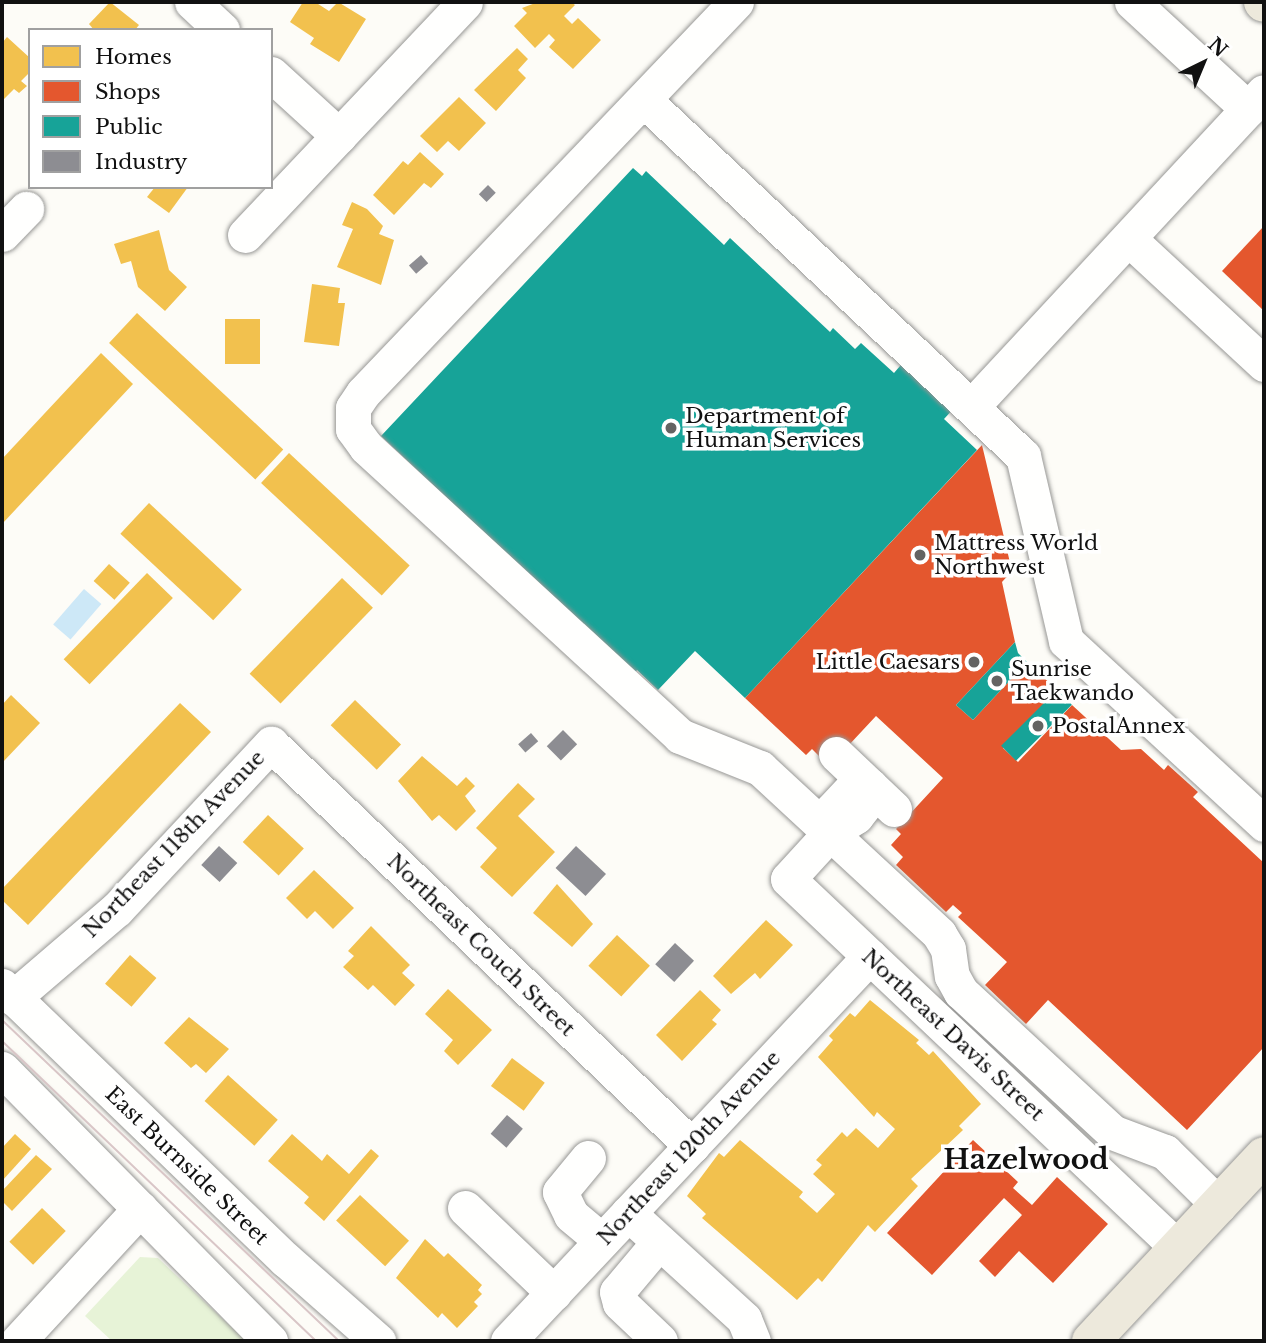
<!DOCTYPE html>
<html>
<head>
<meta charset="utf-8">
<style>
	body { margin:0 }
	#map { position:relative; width:1266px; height:1343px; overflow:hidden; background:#fdfcf7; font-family:"Libre Baskerville",serif }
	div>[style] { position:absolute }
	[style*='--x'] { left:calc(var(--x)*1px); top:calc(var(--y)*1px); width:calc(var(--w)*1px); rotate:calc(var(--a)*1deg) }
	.green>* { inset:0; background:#e7f3d7 }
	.water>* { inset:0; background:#cde8f7; transform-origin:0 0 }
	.homes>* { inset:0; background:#f2c14e; transform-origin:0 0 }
	.shops>* { inset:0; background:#e4572e }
	.public>* { inset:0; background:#17a398; transform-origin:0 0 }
	.industry>* { inset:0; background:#8d8d92; transform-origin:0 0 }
	.roads { filter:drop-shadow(0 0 2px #979795) drop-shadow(0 0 2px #979795) }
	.minor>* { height:35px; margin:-17.5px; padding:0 17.5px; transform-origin:17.5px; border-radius:17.5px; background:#fffffe }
	.major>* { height:38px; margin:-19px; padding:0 19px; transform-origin:19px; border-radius:19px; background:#ede9dc }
	.tram>* { height:2px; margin:-1px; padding:0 1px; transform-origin:1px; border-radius:1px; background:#d9c6c7 }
	.dots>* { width:19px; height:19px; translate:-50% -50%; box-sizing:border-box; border:4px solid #fff; border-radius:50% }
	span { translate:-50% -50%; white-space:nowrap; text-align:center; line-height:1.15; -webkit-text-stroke:7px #fff; paint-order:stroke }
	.poi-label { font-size:21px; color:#111 }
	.left { translate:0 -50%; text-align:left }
	.right { translate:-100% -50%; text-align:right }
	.street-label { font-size:21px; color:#111 }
	.district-label { font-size:28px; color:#111; font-weight:700 }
	.frame { position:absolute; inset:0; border:4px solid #111; pointer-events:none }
	.legend { position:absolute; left:28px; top:28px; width:245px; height:161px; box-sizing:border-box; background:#fff; border:2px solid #a0a0a0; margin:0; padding:9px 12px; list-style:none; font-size:21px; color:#111 }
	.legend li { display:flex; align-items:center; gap:14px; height:35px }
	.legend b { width:35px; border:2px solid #a0a0a0 }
	.north { position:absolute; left:1168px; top:28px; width:70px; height:70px; -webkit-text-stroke:5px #fff; paint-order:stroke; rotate:43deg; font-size:19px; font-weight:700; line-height:28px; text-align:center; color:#111 }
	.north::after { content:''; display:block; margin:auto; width:24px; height:32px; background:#111; clip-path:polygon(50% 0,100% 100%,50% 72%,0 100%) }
</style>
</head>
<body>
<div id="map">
	<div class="green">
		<div style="clip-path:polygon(140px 1257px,158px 1258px,246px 1341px,112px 1341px,85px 1316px)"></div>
	</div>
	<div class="water">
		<div style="left:84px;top:589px;width:23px;height:47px;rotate:41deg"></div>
	</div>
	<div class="homes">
		<div style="clip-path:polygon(110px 2px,139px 25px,135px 30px,94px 30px,89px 24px)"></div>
		<div style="clip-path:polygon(303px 2px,315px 2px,329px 11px,338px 2px,366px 19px,339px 62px,310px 44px,314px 38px,290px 22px)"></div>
		<div style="clip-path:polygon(538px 2px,571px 2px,575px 5px,564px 16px,572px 24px,578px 18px,601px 40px,573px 69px,549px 47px,555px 40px,549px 34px,535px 48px,514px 26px,527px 13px,522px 8px)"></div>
		<div style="clip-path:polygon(7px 37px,30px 58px,30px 72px,21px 81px,27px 86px,19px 93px,14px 89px,3px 100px,2px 43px)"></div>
		<div style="clip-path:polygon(517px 48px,528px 59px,518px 70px,526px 78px,496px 111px,474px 90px)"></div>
		<div style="clip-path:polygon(459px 97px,486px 123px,459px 151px,448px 141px,437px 152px,420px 136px)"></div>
		<div style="clip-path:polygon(420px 152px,444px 174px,431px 188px,424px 183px,394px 215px,373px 195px,403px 161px,408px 165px)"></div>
		<div style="clip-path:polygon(155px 187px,188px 187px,169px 213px,147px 197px)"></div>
		<div style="clip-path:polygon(352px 202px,367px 209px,383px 226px,379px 234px,394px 240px,381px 285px,337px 267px,353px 229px,342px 225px)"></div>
		<div style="clip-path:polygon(159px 230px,169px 270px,187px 287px,165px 311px,138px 287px,131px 261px,121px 264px,114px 244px)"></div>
		<div style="clip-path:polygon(312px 284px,340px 288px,338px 303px,345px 303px,339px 346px,304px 342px)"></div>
		<div style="left:137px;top:313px;width:200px;height:41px;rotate:43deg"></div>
		<div style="left:260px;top:319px;width:45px;height:35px;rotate:90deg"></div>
		<div style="clip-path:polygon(101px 353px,133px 384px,2px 524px,2px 459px)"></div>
		<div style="left:289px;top:453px;width:165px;height:41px;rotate:43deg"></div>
		<div style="left:149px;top:503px;width:127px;height:42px;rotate:43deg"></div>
		<div style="left:109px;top:564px;width:28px;height:23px;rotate:42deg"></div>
		<div style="left:147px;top:573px;width:36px;height:120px;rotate:44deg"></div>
		<div style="left:342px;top:578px;width:43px;height:133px;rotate:44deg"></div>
		<div style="clip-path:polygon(11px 695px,40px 723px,2px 763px,2px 705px)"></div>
		<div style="left:355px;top:700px;width:64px;height:35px;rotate:44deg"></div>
		<div style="clip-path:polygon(180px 703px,211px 732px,28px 925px,2px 900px,2px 889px)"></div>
		<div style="clip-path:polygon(422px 756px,457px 786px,466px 777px,475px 786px,465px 796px,476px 811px,456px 831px,439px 815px,432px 821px,398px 781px)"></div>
		<div style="clip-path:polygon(518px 783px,535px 799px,518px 816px,555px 852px,512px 897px,480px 867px,497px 848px,476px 828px)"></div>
		<div style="left:268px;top:815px;width:49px;height:37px;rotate:43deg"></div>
		<div style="clip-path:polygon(314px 870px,354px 908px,333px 929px,315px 911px,307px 919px,286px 898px)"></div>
		<div style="clip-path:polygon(557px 884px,593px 924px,572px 947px,533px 913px)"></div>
		<div style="clip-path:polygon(766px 920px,793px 945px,760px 979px,755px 973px,731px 994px,713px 976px)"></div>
		<div style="clip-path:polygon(371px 926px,410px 965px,402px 973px,415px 985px,395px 1006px,373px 985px,368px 990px,343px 967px,354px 956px,348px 951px)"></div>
		<div style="left:617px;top:935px;width:45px;height:42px;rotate:43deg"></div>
		<div style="left:130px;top:955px;width:35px;height:38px;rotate:41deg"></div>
		<div style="clip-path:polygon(448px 989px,492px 1030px,458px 1065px,444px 1051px,453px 1040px,425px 1014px)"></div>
		<div style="clip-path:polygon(700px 990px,721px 1010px,712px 1020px,717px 1024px,682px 1061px,656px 1035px)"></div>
		<div style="clip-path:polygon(870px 1000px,919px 1040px,916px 1043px,929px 1055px,933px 1051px,981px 1104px,959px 1126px,963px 1130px,911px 1179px,918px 1186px,875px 1232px,868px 1225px,822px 1282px,818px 1278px,797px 1300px,702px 1218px,706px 1214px,687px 1196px,719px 1153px,724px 1157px,740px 1140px,803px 1192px,799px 1197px,817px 1213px,835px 1194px,813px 1174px,822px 1165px,816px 1160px,842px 1132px,847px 1137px,856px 1128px,878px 1148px,895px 1129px,877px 1112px,874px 1117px,818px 1057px,833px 1040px,829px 1036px,850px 1013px,855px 1017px)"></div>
		<div style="clip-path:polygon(189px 1017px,229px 1049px,206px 1073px,196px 1064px,191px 1068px,164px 1043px)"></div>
		<div style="left:512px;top:1058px;width:41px;height:35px;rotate:37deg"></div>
		<div style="left:228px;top:1075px;width:67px;height:35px;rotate:42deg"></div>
		<div style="clip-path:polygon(15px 1134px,31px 1149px,2px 1181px,2px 1148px)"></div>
		<div style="clip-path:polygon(292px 1134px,322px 1161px,327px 1154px,349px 1174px,371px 1149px,379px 1156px,324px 1221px,304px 1203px,309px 1197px,268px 1161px)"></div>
		<div style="clip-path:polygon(36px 1155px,52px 1169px,12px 1211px,2px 1201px,2px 1191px)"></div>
		<div style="left:360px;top:1195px;width:67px;height:35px;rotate:43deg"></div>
		<div style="left:42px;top:1208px;width:33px;height:47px;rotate:44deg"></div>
		<div style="clip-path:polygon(425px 1239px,444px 1257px,448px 1253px,482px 1285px,478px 1290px,482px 1294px,474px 1302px,478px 1306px,457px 1328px,442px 1313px,438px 1318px,396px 1278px)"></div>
	</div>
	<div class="shops">
		<div style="clip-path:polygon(1264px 226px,1264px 311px,1222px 271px)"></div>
		<div style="clip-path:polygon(982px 445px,1012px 571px,1002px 582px,1015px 642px,956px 705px,973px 720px,1027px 662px,1057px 690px,1003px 748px,1018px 762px,1072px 705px,1121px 750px,1141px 749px,1164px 770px,1168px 765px,1198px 792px,1193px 797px,1264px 863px,1264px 1047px,1187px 1130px,1048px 1000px,1026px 1024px,985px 985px,1007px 962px,958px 917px,962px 913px,953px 905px,946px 912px,896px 865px,903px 857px,891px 845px,901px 834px,896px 829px,943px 778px,876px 716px,848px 746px,838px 737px,820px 757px,812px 749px,806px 755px,745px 698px)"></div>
		<div style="clip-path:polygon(973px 1140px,1018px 1182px,1013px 1188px,1032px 1205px,1057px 1177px,1108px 1224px,1053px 1283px,1019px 1251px,995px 1277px,979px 1261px,1022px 1215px,1004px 1198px,932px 1275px,887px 1233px)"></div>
	</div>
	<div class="public">
		<div style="clip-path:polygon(633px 168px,642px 176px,646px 171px,724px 245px,730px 238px,830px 332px,833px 328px,855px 349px,861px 343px,894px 373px,906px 359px,956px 406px,944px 419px,977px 450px,745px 698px,695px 651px,658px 690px,637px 670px,634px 674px,381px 436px)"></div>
		<div style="clip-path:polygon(1015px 642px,1018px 653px,1027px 662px,973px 720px,956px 705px)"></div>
		<div style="left:1057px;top:690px;width:21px;height:79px;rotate:45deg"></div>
	</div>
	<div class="industry">
		<div style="left:488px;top:185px;width:11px;height:13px;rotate:45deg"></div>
		<div style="left:421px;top:255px;width:11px;height:16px;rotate:49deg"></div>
		<div style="left:563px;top:730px;width:20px;height:23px;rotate:45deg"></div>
		<div style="left:531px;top:733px;width:11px;height:17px;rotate:49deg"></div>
		<div style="left:219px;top:846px;width:25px;height:26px;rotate:43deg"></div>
		<div style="left:576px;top:846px;width:41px;height:30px;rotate:43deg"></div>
		<div style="left:675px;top:943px;width:26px;height:29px;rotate:43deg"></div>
		<div style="left:507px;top:1115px;width:21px;height:25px;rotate:41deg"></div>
	</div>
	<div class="roads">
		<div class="minor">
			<div style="--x:192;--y:2;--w:41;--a:43"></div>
			<div style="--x:736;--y:2;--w:540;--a:133.65"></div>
			<div style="--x:363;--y:393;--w:18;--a:124"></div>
			<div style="--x:353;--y:408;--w:21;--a:90"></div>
			<div style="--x:353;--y:429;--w:22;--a:54"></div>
			<div style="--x:366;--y:447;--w:427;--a:42.6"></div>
			<div style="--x:680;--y:736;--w:86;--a:21.8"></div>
			<div style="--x:760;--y:768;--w:244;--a:42.8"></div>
			<div style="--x:939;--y:934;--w:17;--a:59"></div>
			<div style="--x:948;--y:949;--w:27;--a:82"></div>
			<div style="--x:952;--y:976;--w:18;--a:61"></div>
			<div style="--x:961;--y:992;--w:206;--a:42.8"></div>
			<div style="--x:1112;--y:1132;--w:57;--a:20.7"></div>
			<div style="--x:1165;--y:1152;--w:76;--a:44.5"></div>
			<div style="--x:1132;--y:2;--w:158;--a:42.7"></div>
			<div style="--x:271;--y:74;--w:92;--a:42.4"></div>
			<div style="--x:644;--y:100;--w:520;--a:43.21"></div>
			<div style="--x:1023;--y:456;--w:190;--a:76.9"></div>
			<div style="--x:1066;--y:641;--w:270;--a:42.7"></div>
			<div style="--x:2;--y:234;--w:35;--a:-46"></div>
			<div style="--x:245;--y:235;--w:320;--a:-46.6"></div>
			<div style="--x:1129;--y:239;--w:184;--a:42.8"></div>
			<div style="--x:973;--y:405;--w:427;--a:-47.1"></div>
			<div style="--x:836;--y:754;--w:80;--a:43.5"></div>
			<div style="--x:830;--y:833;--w:21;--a:-90"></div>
			<div style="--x:830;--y:812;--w:34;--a:-47"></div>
			<div style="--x:853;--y:787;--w:17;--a:-3"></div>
			<div style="--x:870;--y:786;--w:16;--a:101"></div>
			<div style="--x:867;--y:802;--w:18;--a:128"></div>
			<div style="--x:856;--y:816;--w:31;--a:147"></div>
			<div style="--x:830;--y:833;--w:62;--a:132.4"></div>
			<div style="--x:788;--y:879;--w:537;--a:43.42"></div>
			<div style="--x:2;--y:986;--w:395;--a:44"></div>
			<div style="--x:286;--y:1260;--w:123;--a:41.4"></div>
			<div style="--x:13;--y:998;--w:137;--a:-40.6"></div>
			<div style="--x:117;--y:909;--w:226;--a:-47"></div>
			<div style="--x:271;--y:744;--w:582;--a:43.68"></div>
			<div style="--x:2;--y:1069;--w:382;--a:45.4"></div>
			<div style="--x:588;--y:1158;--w:44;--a:129.5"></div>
			<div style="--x:560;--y:1192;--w:25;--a:64"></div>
			<div style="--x:571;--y:1215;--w:40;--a:40"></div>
			<div style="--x:465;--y:1208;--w:123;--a:43.7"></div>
			<div style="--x:628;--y:1213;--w:157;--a:42.4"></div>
			<div style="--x:744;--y:1319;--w:24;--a:68"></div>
			<div style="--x:659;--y:1242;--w:65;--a:130"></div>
			<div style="--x:617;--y:1292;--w:11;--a:75"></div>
			<div style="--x:620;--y:1303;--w:55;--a:43.5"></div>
			<div style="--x:18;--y:1341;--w:180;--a:-47.3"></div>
			<div style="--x:508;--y:1341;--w:528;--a:-46.76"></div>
		</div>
		<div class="major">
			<div style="--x:1263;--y:2;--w:1;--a:45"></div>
			<div style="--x:1091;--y:1341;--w:253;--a:-46.9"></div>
		</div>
	</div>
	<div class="tram">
		<div style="--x:2;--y:1020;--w:465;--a:43.6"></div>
		<div style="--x:2;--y:1041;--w:434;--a:43.7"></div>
	</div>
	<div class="dots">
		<div style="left:671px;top:428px;background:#646362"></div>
		<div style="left:920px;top:555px;background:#646362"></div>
		<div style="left:974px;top:662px;background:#646362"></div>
		<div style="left:997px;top:681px;background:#646362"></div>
		<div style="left:1038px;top:726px;background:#646362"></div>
	</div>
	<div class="poi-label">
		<span class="left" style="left:685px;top:428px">Department of<br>Human Services</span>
		<span class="left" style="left:934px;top:555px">Mattress World<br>Northwest</span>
		<span class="right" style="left:960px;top:662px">Little Caesars</span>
		<span class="left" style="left:1011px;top:681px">Sunrise<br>Taekwando</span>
		<span class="left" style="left:1052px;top:726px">PostalAnnex</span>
	</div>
	<div class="street-label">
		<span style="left:174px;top:844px;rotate:-46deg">Northeast 118th Avenue</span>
		<span style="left:481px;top:945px;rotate:44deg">Northeast Couch Street</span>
		<span style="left:953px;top:1035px;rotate:43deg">Northeast Davis Street</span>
		<span style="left:689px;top:1148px;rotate:-47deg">Northeast 120th Avenue</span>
		<span style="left:187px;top:1166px;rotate:44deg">East Burnside Street</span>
	</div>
	<div class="district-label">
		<span style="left:1026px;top:1160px">Hazelwood</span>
	</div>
	<div class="frame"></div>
	<ul class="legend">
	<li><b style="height:19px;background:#f2c14e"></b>Homes</li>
	<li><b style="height:19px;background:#e4572e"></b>Shops</li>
	<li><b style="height:19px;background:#17a398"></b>Public</li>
	<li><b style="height:19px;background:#8d8d92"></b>Industry</li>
	</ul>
	<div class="north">N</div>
</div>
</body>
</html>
